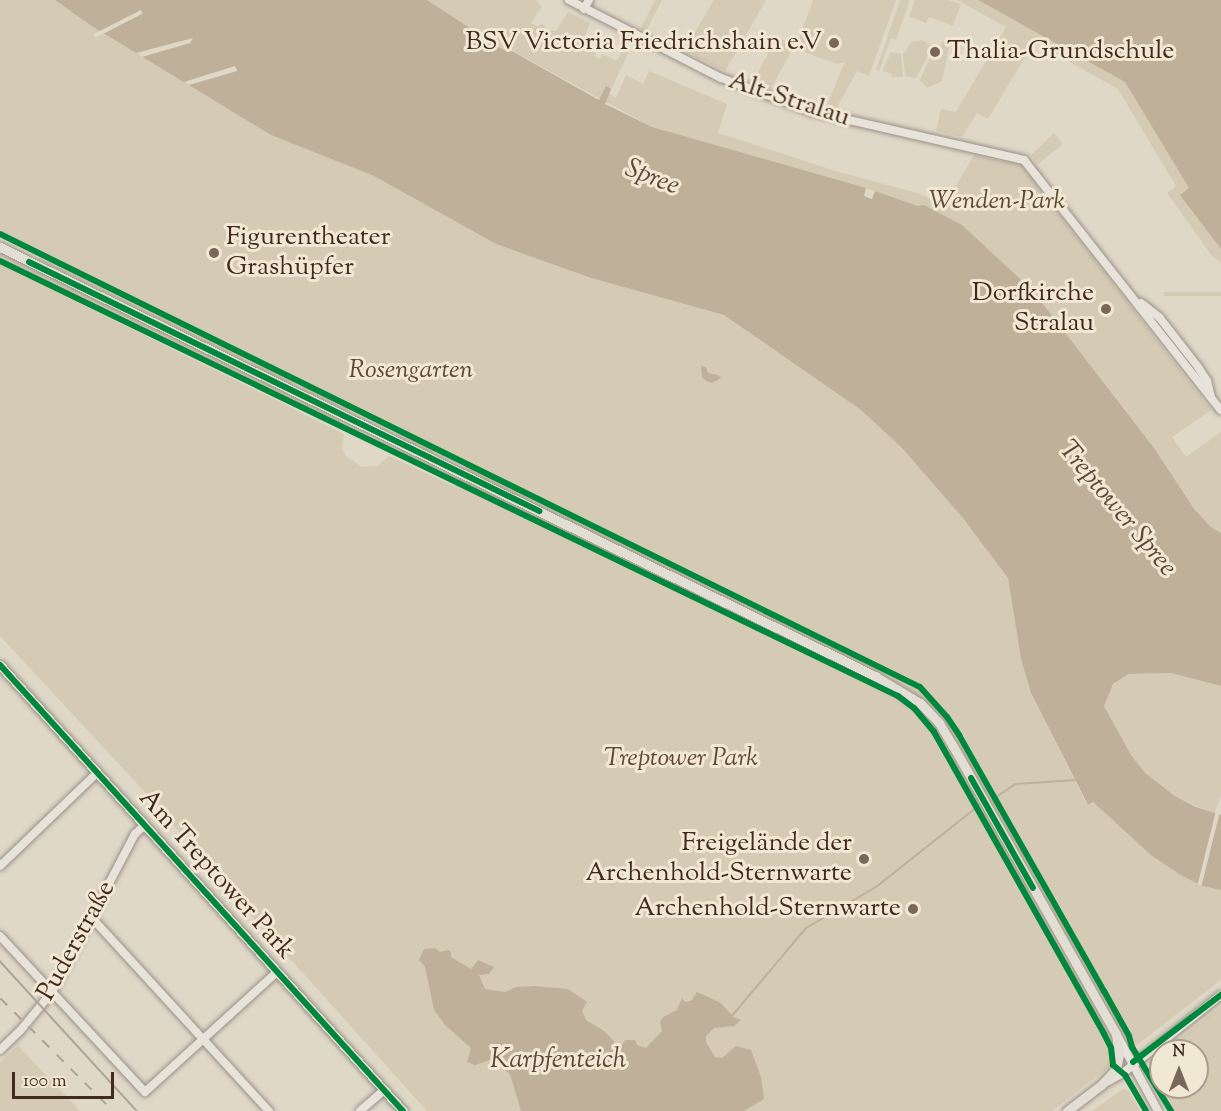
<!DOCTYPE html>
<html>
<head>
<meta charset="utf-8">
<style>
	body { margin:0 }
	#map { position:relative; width:1221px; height:1111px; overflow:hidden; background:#dfd8c7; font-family:"Sorts Mill Goudy",serif }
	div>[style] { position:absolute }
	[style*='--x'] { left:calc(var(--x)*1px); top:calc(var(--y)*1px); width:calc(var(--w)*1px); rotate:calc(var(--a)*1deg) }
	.green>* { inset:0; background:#d5cab3; transform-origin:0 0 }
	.water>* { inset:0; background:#bfb09a }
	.pier>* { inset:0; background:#dfd8c7; transform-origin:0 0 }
	.stream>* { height:2px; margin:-1px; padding:0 1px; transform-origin:1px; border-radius:1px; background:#bfb09a }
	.roads { filter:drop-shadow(0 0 2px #999287) drop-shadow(0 0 2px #999287) }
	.minor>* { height:8px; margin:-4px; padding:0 4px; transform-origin:4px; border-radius:4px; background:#e7e2da }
	.major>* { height:9px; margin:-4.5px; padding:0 4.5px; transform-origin:4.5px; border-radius:4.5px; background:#e2ded4 }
	.tram>* { height:1.5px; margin:-0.75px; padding:0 0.75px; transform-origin:0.75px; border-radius:0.75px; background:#aaa49c }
	.rail>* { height:2px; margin-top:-1px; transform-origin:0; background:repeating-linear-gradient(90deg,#aaa49c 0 10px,transparent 0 20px) }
	.cycleway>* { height:6px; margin:-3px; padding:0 3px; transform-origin:3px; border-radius:3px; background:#00873e }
	.dots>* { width:16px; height:16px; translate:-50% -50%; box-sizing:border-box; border:3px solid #f1e8d4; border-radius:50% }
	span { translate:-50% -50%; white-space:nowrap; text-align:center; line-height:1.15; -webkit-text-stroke:6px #f1e8d4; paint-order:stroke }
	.poi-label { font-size:26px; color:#432a1e }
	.right { translate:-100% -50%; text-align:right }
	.left { translate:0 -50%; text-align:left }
	.street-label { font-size:26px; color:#432a1e }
	.park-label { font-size:26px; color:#5f4838; font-style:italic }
	.water-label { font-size:27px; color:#5e4738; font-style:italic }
	.north { position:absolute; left:1149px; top:1039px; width:60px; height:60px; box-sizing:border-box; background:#f1e8d4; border:2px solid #ab9c8b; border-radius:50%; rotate:0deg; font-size:16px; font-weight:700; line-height:24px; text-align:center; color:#432a1e }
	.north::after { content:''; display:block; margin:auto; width:21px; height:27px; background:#7a6759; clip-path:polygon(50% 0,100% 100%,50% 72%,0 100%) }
	.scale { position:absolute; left:12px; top:1072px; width:102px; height:27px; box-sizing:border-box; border:3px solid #432a1e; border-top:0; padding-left:8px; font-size:18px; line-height:21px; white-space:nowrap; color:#432a1e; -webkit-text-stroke:4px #f1e8d4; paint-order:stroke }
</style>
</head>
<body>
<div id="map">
	<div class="green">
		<div style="clip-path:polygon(0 0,55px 0,90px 25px,271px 135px,374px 176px,496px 244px,591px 278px,724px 315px,861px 410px,902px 448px,962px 517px,1008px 578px,1021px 659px,1031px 693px,1085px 801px,1088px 805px,1093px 802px,1152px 856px,1179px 874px,1202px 886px,1221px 890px,1221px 980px,1052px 1111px,427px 1111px,241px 904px,143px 790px,0 636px,0 264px,344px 434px,342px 448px,346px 456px,362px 467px,378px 466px,389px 456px,455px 487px,468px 461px,0 231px)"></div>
		<div style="clip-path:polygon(427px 0,536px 0,542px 7px,531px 23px,538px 27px,542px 23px,547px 30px,556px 31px,568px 12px,590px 23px,581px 44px,587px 51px,596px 51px,594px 56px,600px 59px,602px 54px,617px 61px,624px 47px,630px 49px,609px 94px,616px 98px,626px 75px,643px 84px,649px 71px,727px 104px,718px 133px,839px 172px,917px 193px,945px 205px,974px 155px,1021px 165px,1211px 410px,1172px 437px,1186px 457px,1221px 432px,1221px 533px,1211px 527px,1195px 510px,1154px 448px,1033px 291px,918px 206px,875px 191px,802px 172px,652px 127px,511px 50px,505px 50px)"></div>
		<div style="clip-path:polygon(655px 0,662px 0,646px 31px,641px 28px)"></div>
		<div style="clip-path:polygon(714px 0,766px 0,725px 71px,684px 51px)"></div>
		<div style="clip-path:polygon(813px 0,896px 0,869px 76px,857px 71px,836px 109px,826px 107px,845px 62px,837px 64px,793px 48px,771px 88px,753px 82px,776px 38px,797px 44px)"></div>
		<div style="clip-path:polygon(900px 0,910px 0,896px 40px,891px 38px,879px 71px,876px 70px)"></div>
		<div style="clip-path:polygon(915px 0,948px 0,961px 4px,953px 26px,929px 17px,926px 23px,909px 16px)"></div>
		<div style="clip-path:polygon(957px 0,978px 0,1125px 82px,1189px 188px,1181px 195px,1221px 249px,1221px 263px,1212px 256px,1167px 193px,1176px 186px,1118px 89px,1034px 42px,988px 119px,977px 113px,962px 137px,936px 131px,941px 109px,956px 112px,1006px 27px)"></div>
		<div style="clip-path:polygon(922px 40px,930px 45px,926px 59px,916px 78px,905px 76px,903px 54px,912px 42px)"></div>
		<div style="clip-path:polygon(944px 41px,950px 42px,942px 81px,927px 88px,920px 80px,934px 49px)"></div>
		<div style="clip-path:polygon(891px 52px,901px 54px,903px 77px,891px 77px,892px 74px,882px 71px)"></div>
		<div style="clip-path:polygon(1054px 133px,1063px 144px,1038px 164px,1031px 155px)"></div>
		<div style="clip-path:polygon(0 252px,341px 420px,339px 424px,0 258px)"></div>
		<div style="left:40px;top:256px;width:227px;height:4px;rotate:26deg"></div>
		<div style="left:1221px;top:292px;width:4px;height:57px;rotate:90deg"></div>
		<div style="clip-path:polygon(252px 360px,294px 380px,290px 384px,252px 365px)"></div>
		<div style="clip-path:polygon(302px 385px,350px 408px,348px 412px,302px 389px)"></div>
		<div style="left:397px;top:431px;width:42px;height:4px;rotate:27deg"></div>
		<div style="clip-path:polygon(402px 449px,437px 466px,434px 472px,403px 456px,400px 453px)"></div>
		<div style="clip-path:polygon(1171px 673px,1221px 686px,1221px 795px,1214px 814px,1175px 796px,1145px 773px,1131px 755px,1104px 706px,1109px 690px,1121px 677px,1128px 674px)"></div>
		<div style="clip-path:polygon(1221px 1006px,1221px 1111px,1174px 1111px,1161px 1087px,1197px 1087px,1197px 1051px,1164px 1051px)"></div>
		<div style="clip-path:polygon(18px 1046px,80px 1111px,0 1111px,0 1062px)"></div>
		<div style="clip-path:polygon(1161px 1053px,1161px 1087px,1148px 1063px)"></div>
		<div style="clip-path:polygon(1123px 1089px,1129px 1091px,1140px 1111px,1092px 1111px)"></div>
	</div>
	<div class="water">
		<div style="clip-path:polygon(55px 0,427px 0,504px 50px,510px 50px,599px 100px,606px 86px,611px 89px,605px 104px,652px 127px,866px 188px,864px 196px,872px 199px,875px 191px,918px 206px,924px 205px,962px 225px,1033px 291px,1154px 448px,1195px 510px,1211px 527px,1221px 533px,1221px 686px,1171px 673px,1128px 674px,1113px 684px,1104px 706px,1131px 755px,1145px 773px,1175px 796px,1196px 807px,1221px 815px,1221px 890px,1202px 886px,1179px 874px,1152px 856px,1093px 802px,1088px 805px,1031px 693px,1021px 659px,1008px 578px,962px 517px,902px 448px,861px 410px,724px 315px,591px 278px,496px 244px,374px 176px,271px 135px,90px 25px)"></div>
		<div style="clip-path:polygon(978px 0,1221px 0,1221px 249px,1180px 195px,1189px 188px,1125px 82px)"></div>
		<div style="clip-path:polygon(701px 366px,706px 367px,708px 373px,718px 375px,721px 378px,712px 383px,706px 381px,702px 377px)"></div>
		<div style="clip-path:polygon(435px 948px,440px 952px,448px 950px,451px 952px,451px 957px,471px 969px,478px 960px,494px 967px,489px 974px,479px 975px,485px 989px,505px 992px,516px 987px,535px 986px,568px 989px,587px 1002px,582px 1011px,586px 1020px,604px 1031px,614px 1041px,614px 1048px,620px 1049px,625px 1040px,635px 1040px,637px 1045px,646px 1048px,662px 1031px,660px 1022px,663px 1017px,677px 1010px,682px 998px,685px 1002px,691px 1001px,697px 992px,721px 1003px,733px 1017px,741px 1020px,734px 1026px,714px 1028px,706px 1036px,706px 1042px,715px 1057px,722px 1058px,736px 1046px,751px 1050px,761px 1077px,764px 1099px,744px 1111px,521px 1111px,510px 1074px,490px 1060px,475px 1065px,467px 1062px,471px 1048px,445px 1025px,434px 1010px,425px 967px,419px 960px,424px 949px)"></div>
	</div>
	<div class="pier">
		<div style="left:141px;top:10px;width:4px;height:53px;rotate:63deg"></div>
		<div style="clip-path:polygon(193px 38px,190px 43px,142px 57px,136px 53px)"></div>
		<div style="clip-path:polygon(235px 66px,237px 71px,189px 85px,184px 82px)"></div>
		<div style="left:1216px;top:811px;width:4px;height:76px;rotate:14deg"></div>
	</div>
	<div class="stream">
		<div style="--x:996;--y:797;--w:23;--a:-34"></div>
		<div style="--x:1015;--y:784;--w:61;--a:-3.8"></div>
		<div style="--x:731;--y:1017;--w:116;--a:-49.9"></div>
		<div style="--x:806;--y:928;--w:81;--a:-30.4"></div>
		<div style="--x:876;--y:887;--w:124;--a:-38.4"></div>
	</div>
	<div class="roads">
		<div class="minor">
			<div style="--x:569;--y:0;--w:171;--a:27.2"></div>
			<div style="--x:721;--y:78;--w:95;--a:20.3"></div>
			<div style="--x:810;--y:111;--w:220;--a:12.9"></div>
			<div style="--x:1024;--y:160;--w:318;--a:51.8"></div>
			<div style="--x:584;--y:9;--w:10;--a:-61"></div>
			<div style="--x:1141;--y:303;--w:23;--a:38"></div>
			<div style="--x:1159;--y:317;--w:63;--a:52"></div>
			<div style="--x:1198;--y:367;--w:17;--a:57"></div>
			<div style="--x:1207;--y:381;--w:16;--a:76"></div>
			<div style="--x:0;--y:866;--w:134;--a:-43.8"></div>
			<div style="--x:92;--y:918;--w:262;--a:47.5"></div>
			<div style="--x:0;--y:936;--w:213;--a:47.1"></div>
			<div style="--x:145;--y:1092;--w:178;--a:-42.3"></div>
			<div style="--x:1118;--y:1037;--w:84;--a:61.6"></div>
			<div style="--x:0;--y:1050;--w:28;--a:-44"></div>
			<div style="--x:20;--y:1031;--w:50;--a:-50.6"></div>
			<div style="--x:52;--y:992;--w:178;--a:-62.3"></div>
			<div style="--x:135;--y:834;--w:13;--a:-42"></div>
			<div style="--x:1105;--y:1083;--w:21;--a:-29"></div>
			<div style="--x:1123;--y:1073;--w:125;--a:-38.5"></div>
			<div style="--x:360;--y:1111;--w:32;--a:-41"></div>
		</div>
		<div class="major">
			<div style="--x:0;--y:247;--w:975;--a:26.12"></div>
			<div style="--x:875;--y:676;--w:52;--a:31"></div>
			<div style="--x:920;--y:703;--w:28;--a:46"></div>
			<div style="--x:939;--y:723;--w:27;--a:59"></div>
			<div style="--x:953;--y:746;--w:331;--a:60.5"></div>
			<div style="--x:1116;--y:1034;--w:21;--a:82"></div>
			<div style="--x:1119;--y:1055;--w:14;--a:102"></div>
			<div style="--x:1116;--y:1069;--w:22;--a:133"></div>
			<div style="--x:1101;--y:1085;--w:43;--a:142.6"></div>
			<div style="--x:0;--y:665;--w:601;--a:47.9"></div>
		</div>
	</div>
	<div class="tram">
		<div style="--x:0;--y:961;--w:203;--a:47.6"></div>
	</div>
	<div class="rail">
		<div style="--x:0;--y:998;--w:160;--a:45"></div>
	</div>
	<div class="cycleway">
		<div style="--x:0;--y:234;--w:1025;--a:26.22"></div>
		<div style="--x:920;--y:687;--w:40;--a:48"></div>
		<div style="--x:947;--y:717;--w:22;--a:56"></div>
		<div style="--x:959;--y:735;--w:294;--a:60.5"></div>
		<div style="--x:1104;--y:991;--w:51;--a:60.9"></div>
		<div style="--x:1129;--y:1036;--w:11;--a:75"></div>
		<div style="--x:1132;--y:1047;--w:75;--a:58.6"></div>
		<div style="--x:0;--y:261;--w:998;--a:25.85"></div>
		<div style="--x:898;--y:696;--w:20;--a:37"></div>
		<div style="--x:914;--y:708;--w:31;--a:50"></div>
		<div style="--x:934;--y:732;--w:347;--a:60.6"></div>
		<div style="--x:1104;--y:1034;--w:16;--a:63"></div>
		<div style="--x:1111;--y:1048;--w:17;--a:83"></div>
		<div style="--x:1113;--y:1065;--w:16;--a:40"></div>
		<div style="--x:1125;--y:1075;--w:42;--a:59.7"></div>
		<div style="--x:29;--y:262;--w:568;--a:26.02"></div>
		<div style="--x:0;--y:665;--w:601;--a:47.9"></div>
		<div style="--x:971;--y:778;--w:126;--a:60.6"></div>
		<div style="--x:1133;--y:1062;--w:111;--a:-37.3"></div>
	</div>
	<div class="dots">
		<div style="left:834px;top:43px;background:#7a6759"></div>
		<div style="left:935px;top:52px;background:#7a6759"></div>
		<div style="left:214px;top:253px;background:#7a6759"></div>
		<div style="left:1106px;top:309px;background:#7a6759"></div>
		<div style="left:864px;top:859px;background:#7a6759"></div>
		<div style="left:913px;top:909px;background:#7a6759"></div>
	</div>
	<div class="poi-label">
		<span class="right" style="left:822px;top:43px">BSV Victoria Friedrichshain e.V</span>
		<span class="left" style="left:947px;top:52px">Thalia-Grundschule</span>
		<span class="left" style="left:226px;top:253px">Figurentheater<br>Grashüpfer</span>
		<span class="right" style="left:1094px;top:309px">Dorfkirche<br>Stralau</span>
		<span class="right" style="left:852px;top:859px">Freigelände der<br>Archenhold-Sternwarte</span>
		<span class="right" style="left:901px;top:909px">Archenhold-Sternwarte</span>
	</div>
	<div class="street-label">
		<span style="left:789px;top:100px;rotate:18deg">Alt-Stralau</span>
		<span style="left:216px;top:875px;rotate:48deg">Am Treptower Park</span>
		<span style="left:77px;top:941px;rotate:-61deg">Puderstraße</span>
	</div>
	<div class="park-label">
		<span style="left:997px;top:202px">Wenden-Park</span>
		<span style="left:411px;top:371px">Rosengarten</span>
		<span style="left:681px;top:759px">Treptower Park</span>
	</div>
	<div class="water-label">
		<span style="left:652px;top:178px;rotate:21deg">Spree</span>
		<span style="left:1117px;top:509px;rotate:50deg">Treptower Spree</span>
		<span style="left:558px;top:1061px">Karpfenteich</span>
	</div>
	<div class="north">N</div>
	<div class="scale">100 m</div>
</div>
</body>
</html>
